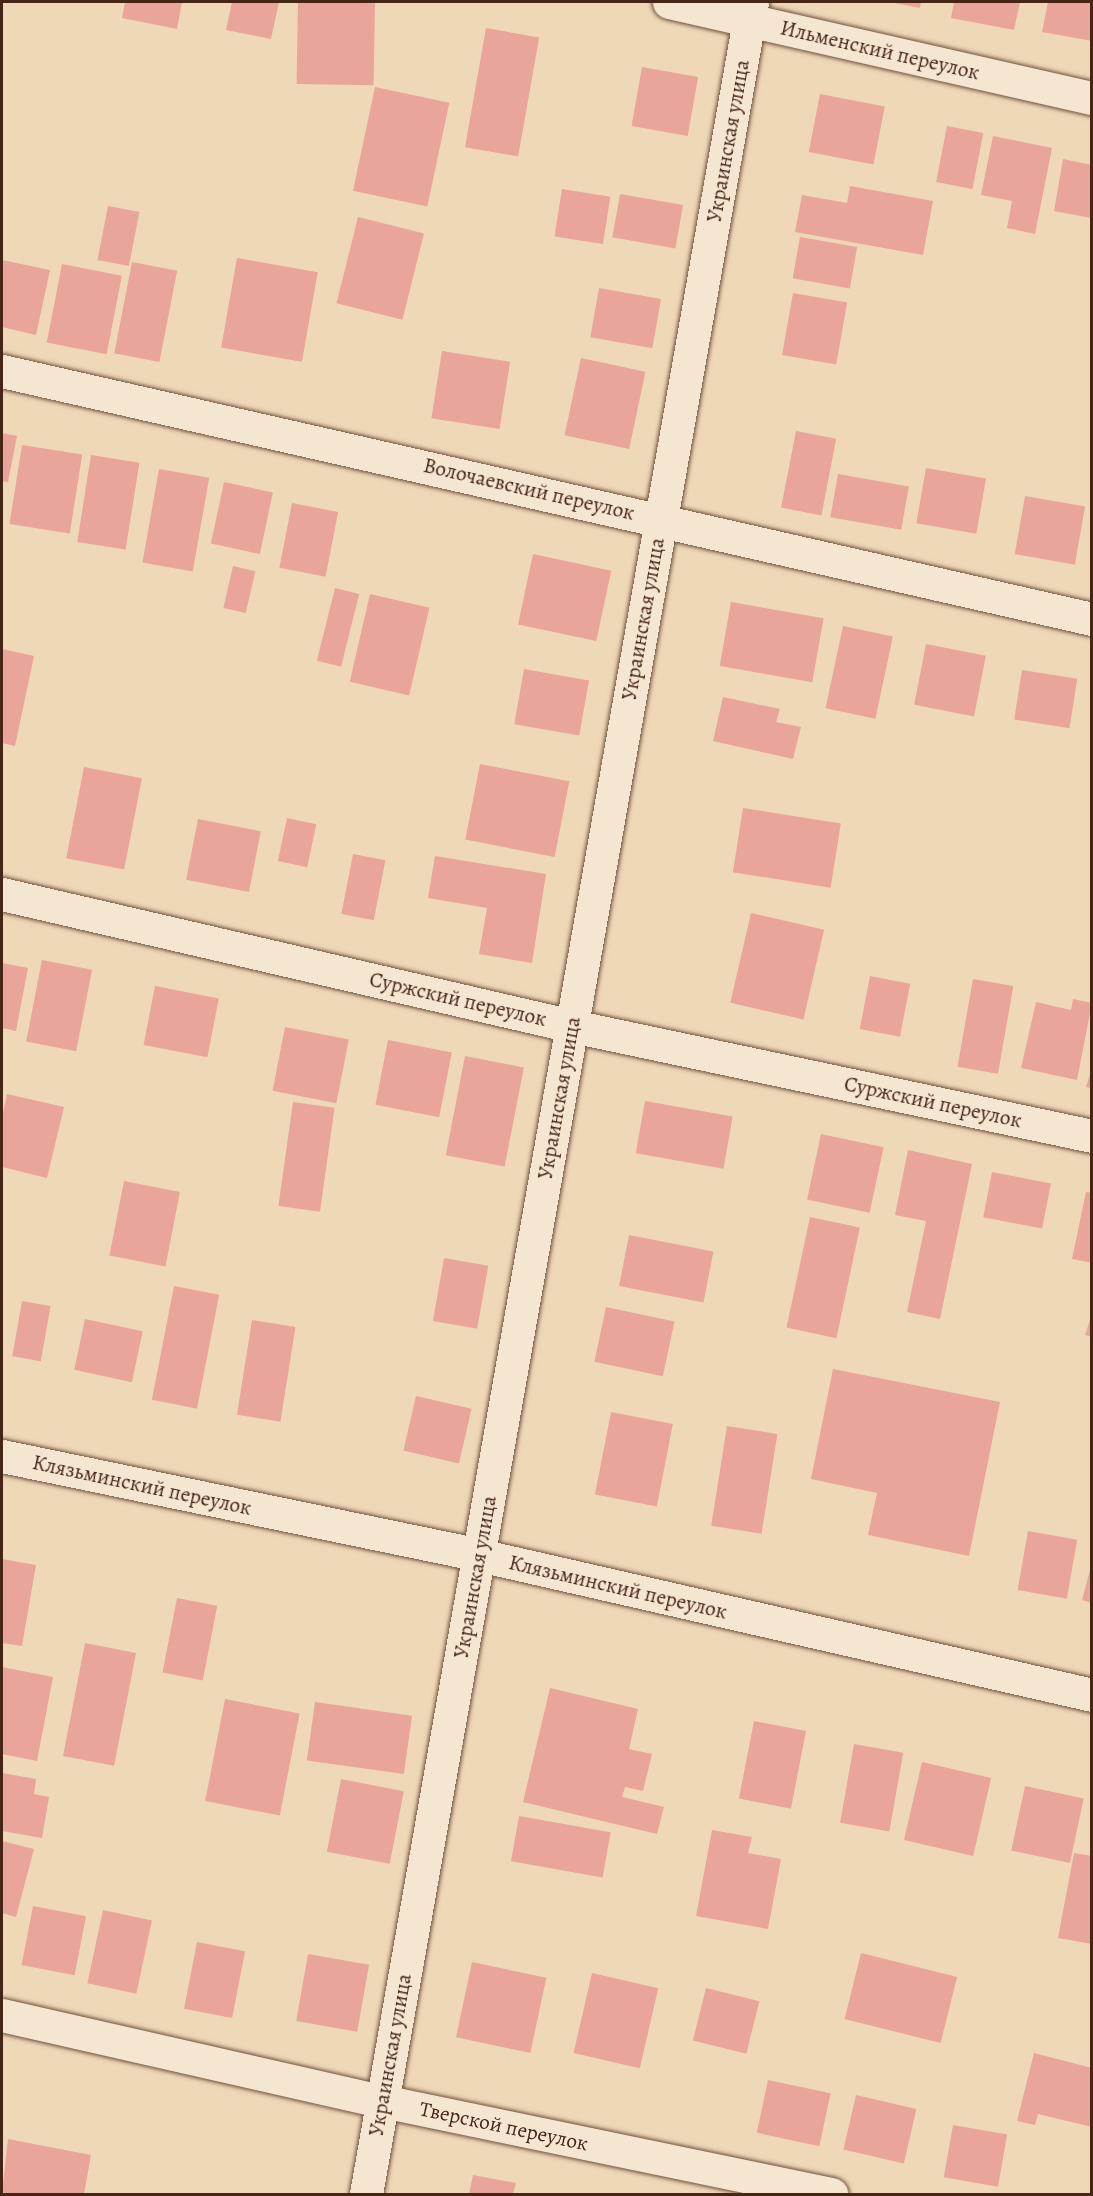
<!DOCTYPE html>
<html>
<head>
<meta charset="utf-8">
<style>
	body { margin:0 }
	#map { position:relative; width:1093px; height:2196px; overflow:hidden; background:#efd8b8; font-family:Alegreya,serif }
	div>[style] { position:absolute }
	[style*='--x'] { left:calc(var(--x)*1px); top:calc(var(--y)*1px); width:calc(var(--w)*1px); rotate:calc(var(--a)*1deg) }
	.building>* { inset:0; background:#e9a599; transform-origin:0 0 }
	.roads { filter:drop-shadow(0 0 2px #70523c) drop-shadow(0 0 2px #70523c) }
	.minor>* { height:33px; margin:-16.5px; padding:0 16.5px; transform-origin:16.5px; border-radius:16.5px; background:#f5e6d1 }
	span { translate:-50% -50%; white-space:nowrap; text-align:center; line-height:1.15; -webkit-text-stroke:6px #f5e6d1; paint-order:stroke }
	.street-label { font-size:21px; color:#452513 }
	.frame { position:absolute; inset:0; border:3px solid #452513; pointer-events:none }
</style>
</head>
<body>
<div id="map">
	<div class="building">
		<div style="clip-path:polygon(125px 2px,182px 2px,177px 29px,122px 18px)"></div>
		<div style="clip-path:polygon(232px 2px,279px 2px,271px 39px,226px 30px)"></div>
		<div style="left:298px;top:2px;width:77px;height:82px;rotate:1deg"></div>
		<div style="clip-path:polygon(889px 2px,921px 2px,920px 8px)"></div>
		<div style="clip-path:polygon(954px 2px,1020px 2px,1014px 30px,951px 18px)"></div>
		<div style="clip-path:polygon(1048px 2px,1092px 2px,1092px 41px,1042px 32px)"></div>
		<div style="left:486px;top:28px;width:54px;height:121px;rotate:10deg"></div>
		<div style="left:642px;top:67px;width:57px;height:60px;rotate:10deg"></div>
		<div style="left:375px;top:87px;width:76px;height:106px;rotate:12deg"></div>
		<div style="left:820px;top:94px;width:66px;height:59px;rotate:11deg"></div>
		<div style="left:947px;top:126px;width:37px;height:57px;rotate:11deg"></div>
		<div style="clip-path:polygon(993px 136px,1052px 148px,1035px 234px,1007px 228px,1012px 201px,981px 195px)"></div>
		<div style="clip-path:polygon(1063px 159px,1092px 165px,1091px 218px,1054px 211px)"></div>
		<div style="clip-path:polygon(850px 186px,933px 201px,923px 255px,795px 232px,802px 195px,847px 203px)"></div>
		<div style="left:562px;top:189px;width:49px;height:48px;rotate:9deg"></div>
		<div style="left:620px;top:194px;width:64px;height:44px;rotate:10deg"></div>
		<div style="left:108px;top:206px;width:32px;height:55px;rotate:11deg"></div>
		<div style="left:358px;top:217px;width:68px;height:89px;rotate:14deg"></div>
		<div style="left:800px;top:237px;width:58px;height:42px;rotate:10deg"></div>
		<div style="left:237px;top:258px;width:82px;height:91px;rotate:10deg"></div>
		<div style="clip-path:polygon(2px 260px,50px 270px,36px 335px,2px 327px)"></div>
		<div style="left:132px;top:262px;width:46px;height:93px;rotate:11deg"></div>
		<div style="left:62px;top:264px;width:61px;height:80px;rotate:11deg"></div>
		<div style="left:599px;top:288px;width:63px;height:50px;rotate:10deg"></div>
		<div style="left:793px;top:293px;width:55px;height:63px;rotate:10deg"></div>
		<div style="left:442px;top:351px;width:69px;height:68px;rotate:9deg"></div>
		<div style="left:581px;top:358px;width:66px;height:79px;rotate:12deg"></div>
		<div style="left:796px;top:431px;width:41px;height:78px;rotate:11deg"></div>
		<div style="clip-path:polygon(2px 433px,17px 436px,8px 482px,2px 481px)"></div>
		<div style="left:22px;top:445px;width:61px;height:80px;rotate:9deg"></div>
		<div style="left:91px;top:455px;width:49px;height:88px;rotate:9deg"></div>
		<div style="left:926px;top:468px;width:61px;height:56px;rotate:10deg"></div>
		<div style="left:159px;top:469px;width:51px;height:95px;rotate:10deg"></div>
		<div style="left:838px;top:474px;width:72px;height:44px;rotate:10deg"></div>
		<div style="left:224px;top:482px;width:50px;height:63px;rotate:12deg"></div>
		<div style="left:1025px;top:496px;width:61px;height:59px;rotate:10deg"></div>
		<div style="left:292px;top:503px;width:47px;height:66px;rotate:11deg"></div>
		<div style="left:533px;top:554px;width:80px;height:72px;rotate:12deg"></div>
		<div style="left:233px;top:566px;width:23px;height:43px;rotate:13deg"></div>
		<div style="left:335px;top:588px;width:25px;height:75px;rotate:14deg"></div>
		<div style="left:370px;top:594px;width:61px;height:90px;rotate:13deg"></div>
		<div style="left:731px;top:602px;width:94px;height:65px;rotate:10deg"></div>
		<div style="left:843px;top:626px;width:51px;height:84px;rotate:12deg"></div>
		<div style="left:926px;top:644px;width:61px;height:62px;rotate:11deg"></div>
		<div style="clip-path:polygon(2px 649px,34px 656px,15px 746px,2px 743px)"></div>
		<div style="left:524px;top:669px;width:66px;height:56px;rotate:10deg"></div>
		<div style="left:1022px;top:670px;width:56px;height:50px;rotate:9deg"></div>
		<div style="clip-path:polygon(723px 697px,780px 709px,776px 722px,801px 727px,793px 759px,713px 741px)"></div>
		<div style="left:480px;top:764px;width:91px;height:77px;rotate:11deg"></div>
		<div style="left:84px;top:767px;width:59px;height:93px;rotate:11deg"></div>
		<div style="left:743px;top:808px;width:99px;height:65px;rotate:9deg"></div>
		<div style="left:287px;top:818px;width:30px;height:44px;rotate:12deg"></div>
		<div style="left:198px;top:819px;width:64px;height:62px;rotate:11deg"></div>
		<div style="left:353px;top:854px;width:33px;height:61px;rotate:11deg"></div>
		<div style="clip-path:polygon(435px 856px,546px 874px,532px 963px,479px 954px,487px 908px,428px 898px)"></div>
		<div style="left:751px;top:913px;width:75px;height:92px;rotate:13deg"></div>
		<div style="left:42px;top:960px;width:51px;height:83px;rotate:11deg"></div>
		<div style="clip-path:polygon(2px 963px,28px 968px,16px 1031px,2px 1028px)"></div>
		<div style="left:870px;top:976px;width:41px;height:54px;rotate:11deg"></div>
		<div style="left:973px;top:979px;width:41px;height:89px;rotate:10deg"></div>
		<div style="left:155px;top:986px;width:65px;height:60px;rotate:11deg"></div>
		<div style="clip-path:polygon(1073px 999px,1092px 1003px,1077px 1080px,1021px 1068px,1036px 1002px,1071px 1010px)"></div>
		<div style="left:285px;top:1027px;width:65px;height:65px;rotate:11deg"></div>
		<div style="left:388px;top:1040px;width:65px;height:66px;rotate:11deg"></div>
		<div style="left:465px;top:1056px;width:60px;height:101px;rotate:11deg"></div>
		<div style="clip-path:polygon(1092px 1067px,1092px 1088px,1086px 1087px)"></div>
		<div style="clip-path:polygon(7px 1094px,64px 1107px,47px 1178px,2px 1167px,2px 1118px)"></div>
		<div style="left:645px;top:1101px;width:89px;height:53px;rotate:10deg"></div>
		<div style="left:293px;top:1102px;width:42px;height:105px;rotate:8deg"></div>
		<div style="left:821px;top:1134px;width:64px;height:67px;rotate:12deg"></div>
		<div style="clip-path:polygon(908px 1150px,972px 1164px,940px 1319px,907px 1312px,926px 1221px,895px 1215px)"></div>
		<div style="left:992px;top:1172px;width:60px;height:46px;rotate:11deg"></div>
		<div style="left:124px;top:1181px;width:57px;height:76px;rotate:11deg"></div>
		<div style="clip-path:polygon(1086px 1192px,1092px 1193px,1092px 1263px,1072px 1259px)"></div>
		<div style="left:810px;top:1217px;width:51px;height:113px;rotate:12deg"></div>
		<div style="left:629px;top:1235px;width:86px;height:52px;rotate:11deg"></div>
		<div style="left:444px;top:1258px;width:45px;height:64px;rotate:10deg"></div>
		<div style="left:174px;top:1286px;width:46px;height:116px;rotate:11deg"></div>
		<div style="left:22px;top:1301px;width:29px;height:56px;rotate:10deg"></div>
		<div style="left:606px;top:1307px;width:70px;height:56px;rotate:12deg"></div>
		<div style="clip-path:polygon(1092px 1314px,1092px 1337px,1085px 1335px)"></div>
		<div style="left:85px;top:1319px;width:59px;height:52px;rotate:12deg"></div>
		<div style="left:252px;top:1320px;width:44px;height:96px;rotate:9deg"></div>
		<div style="clip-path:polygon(833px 1369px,1000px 1402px,969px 1556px,868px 1535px,877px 1493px,811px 1479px)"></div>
		<div style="left:416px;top:1396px;width:57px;height:56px;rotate:13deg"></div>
		<div style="left:611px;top:1412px;width:63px;height:84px;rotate:11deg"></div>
		<div style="left:727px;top:1426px;width:51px;height:101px;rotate:9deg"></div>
		<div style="left:1028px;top:1531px;width:50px;height:60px;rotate:10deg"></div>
		<div style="clip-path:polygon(2px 1559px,36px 1565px,22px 1646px,2px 1643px)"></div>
		<div style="clip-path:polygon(1092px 1562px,1092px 1603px,1082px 1600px)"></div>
		<div style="left:177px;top:1598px;width:41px;height:76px;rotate:11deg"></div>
		<div style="left:85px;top:1643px;width:52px;height:115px;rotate:11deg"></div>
		<div style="clip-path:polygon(2px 1667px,53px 1677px,37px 1761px,2px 1754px)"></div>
		<div style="clip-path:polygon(550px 1688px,638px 1709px,629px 1749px,652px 1754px,643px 1791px,625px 1787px,622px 1797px,664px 1807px,657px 1834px,523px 1802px)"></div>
		<div style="left:225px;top:1699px;width:76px;height:104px;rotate:11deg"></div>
		<div style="left:315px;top:1702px;width:98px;height:59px;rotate:8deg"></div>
		<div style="left:754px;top:1721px;width:53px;height:79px;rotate:11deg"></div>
		<div style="left:854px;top:1744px;width:50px;height:80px;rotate:10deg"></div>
		<div style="left:922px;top:1762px;width:71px;height:80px;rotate:13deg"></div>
		<div style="clip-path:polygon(2px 1773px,36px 1779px,34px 1794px,49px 1797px,42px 1838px,2px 1831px)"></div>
		<div style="left:341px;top:1779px;width:64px;height:74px;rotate:11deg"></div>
		<div style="left:1025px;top:1786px;width:60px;height:66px;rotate:12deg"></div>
		<div style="left:519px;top:1816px;width:93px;height:46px;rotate:10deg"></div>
		<div style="clip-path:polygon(712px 1830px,752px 1837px,748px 1853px,781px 1859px,768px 1929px,696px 1916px)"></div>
		<div style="clip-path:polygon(2px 1841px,34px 1849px,16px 1917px,2px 1913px)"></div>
		<div style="clip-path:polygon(1074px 1853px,1092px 1856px,1092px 1944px,1058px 1938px)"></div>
		<div style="left:33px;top:1906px;width:54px;height:60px;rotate:11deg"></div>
		<div style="left:103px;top:1910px;width:50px;height:75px;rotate:12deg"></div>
		<div style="left:197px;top:1942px;width:49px;height:68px;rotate:11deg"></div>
		<div style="left:861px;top:1953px;width:99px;height:68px;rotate:14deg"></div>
		<div style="left:308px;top:1954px;width:62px;height:68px;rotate:10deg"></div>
		<div style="left:472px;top:1962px;width:76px;height:77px;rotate:12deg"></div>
		<div style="left:592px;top:1973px;width:68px;height:82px;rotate:13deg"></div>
		<div style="left:706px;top:1988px;width:55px;height:54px;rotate:14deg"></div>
		<div style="clip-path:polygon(1034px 2053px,1092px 2068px,1092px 2127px,1038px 2114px,1035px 2125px,1017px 2121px)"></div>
		<div style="left:768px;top:2080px;width:64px;height:54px;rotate:12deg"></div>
		<div style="left:856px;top:2095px;width:62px;height:56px;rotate:13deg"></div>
		<div style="left:953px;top:2125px;width:55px;height:53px;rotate:10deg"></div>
		<div style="clip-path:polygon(8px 2139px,91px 2155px,84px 2194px,2px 2194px)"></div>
		<div style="clip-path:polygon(473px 2175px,516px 2183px,513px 2194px,469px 2194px)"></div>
	</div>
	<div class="roads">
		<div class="minor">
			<div style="--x:669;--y:2;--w:434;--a:12.8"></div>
			<div style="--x:2;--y:371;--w:1118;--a:12.82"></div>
			<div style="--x:2;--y:894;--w:585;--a:13.04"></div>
			<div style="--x:572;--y:1026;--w:532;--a:11.94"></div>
			<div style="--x:2;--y:1456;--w:487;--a:11.7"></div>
			<div style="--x:479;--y:1555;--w:629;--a:12.86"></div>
			<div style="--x:2;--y:2015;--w:390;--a:12.8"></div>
			<div style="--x:382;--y:2101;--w:459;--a:11.7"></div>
			<div style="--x:366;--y:2194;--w:2226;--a:-80.01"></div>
		</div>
	</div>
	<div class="street-label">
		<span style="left:880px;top:50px;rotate:13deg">Ильменский переулок</span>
		<span style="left:728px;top:141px;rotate:-80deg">Украинская улица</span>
		<span style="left:529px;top:489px;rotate:13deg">Волочаевский переулок</span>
		<span style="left:643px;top:619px;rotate:-80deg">Украинская улица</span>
		<span style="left:458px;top:999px;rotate:13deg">Суржский переулок</span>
		<span style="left:559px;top:1098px;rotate:-80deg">Украинская улица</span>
		<span style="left:933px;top:1102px;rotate:12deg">Суржский переулок</span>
		<span style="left:142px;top:1485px;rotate:12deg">Клязьминский переулок</span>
		<span style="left:475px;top:1577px;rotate:-80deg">Украинская улица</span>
		<span style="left:618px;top:1587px;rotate:13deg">Клязьминский переулок</span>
		<span style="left:390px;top:2055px;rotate:-80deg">Украинская улица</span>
		<span style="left:504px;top:2126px;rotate:12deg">Тверской переулок</span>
	</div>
	<div class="frame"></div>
</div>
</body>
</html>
